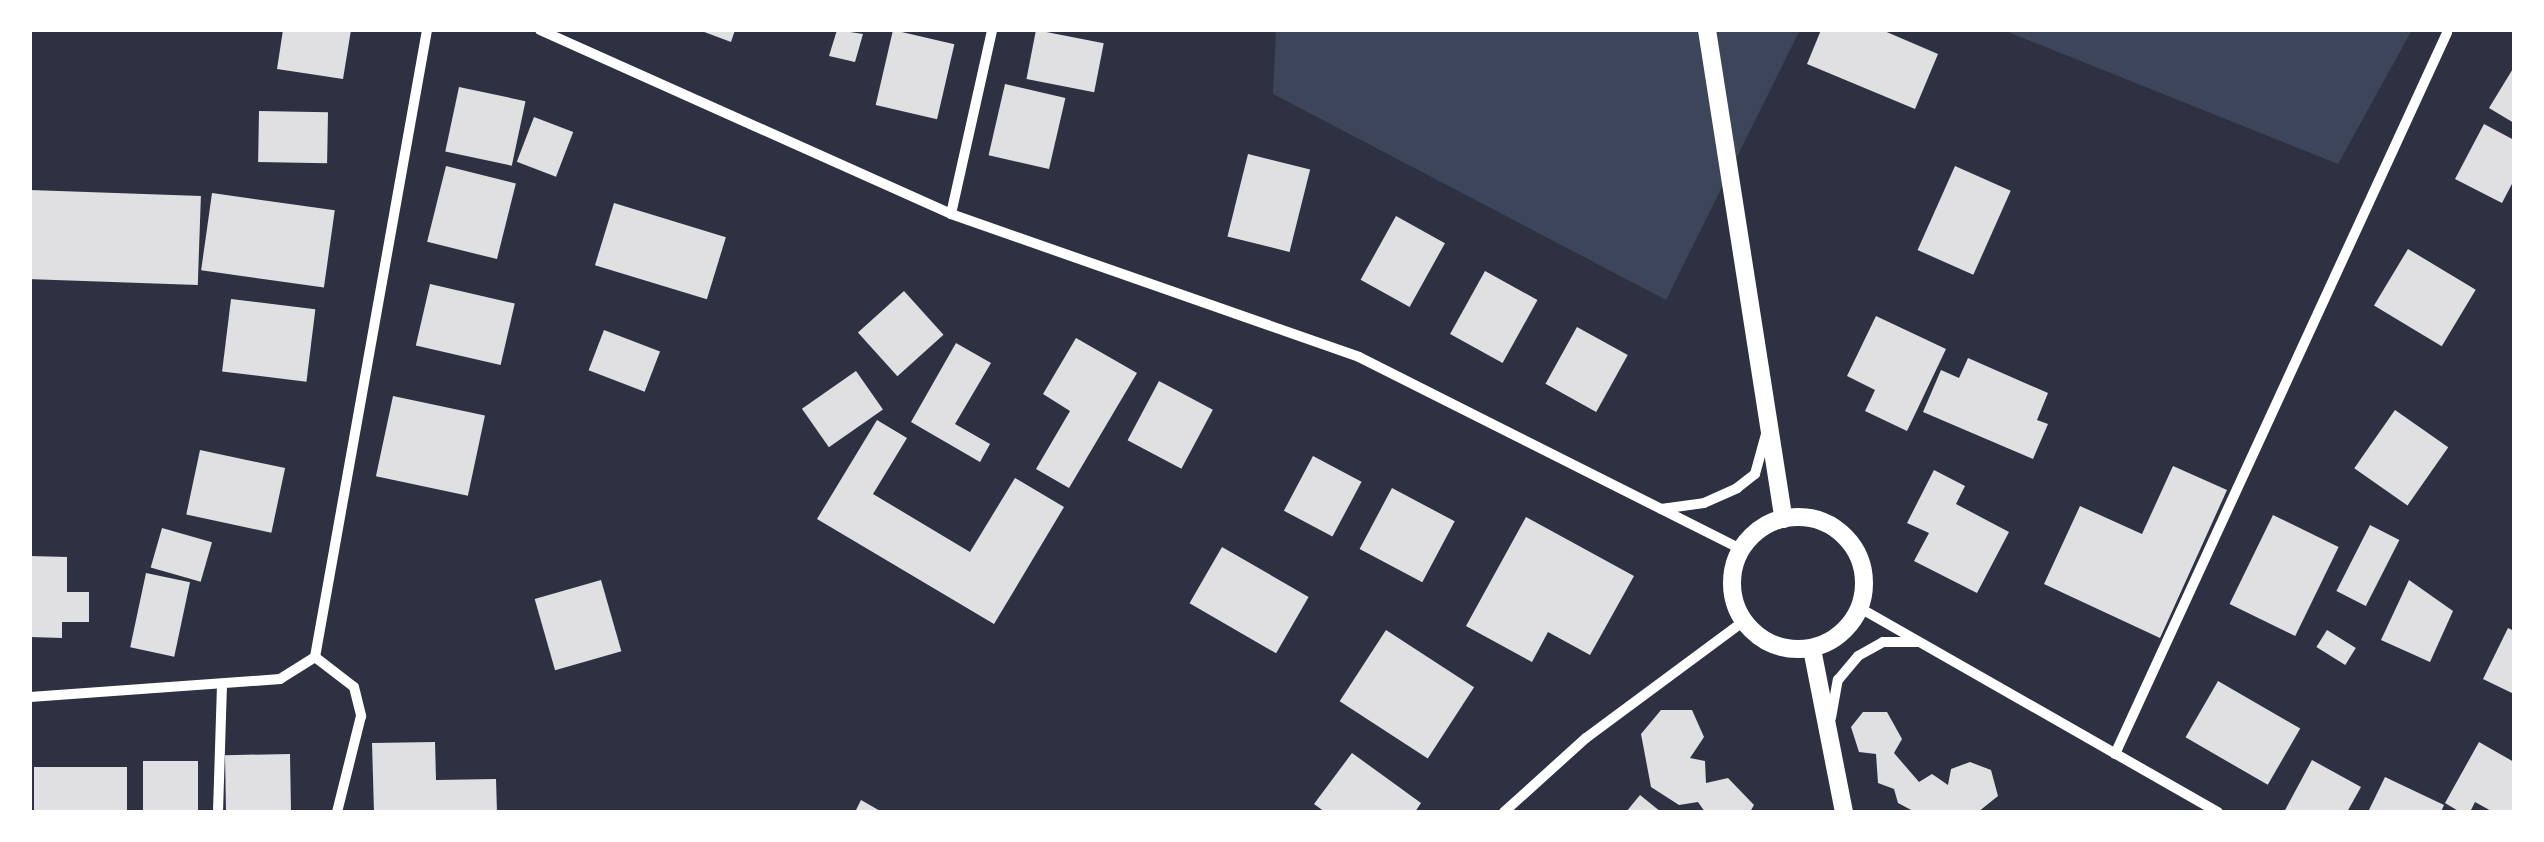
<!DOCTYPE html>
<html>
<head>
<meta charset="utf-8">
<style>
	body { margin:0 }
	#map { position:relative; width:2544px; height:842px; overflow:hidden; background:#2d3142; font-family:"PT Sans",sans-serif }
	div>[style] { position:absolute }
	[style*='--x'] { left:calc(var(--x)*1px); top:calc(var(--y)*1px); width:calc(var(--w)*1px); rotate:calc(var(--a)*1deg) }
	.green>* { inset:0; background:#3c4559 }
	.building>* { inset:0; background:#e0e0e3; transform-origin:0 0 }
	.minor>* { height:10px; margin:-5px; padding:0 5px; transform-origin:5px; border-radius:5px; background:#fff }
	.tertiary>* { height:18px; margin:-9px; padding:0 9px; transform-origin:9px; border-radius:9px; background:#fff }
	.tertiary>.ring { margin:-9px; padding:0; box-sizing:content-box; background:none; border:18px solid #fff; border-radius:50% }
	span { translate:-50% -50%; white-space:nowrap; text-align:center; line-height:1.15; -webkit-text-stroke:8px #fff; paint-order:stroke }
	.frame { position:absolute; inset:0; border:32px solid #fff; pointer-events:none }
</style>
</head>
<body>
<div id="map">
	<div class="green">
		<div style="clip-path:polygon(1276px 30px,1800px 30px,1666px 300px,1273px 94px)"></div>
		<div style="clip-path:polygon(2003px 30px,2412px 30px,2338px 164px)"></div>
	</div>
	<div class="building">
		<div style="clip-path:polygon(283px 30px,351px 30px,343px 79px,277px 69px)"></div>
		<div style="clip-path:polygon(699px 30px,735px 30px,731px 42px)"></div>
		<div style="clip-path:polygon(837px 30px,863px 34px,855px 62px,829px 56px)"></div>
		<div style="left:893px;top:30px;width:63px;height:77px;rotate:13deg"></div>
		<div style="left:1036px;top:30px;width:69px;height:50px;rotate:11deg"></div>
		<div style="clip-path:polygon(1821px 30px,1882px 30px,1938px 54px,1915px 109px,1807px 64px)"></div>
		<div style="clip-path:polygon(2514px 67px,2514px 123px,2489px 108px)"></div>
		<div style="left:1005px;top:84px;width:62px;height:73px;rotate:13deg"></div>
		<div style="left:459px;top:87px;width:68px;height:66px;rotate:12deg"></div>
		<div style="left:259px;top:111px;width:69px;height:51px;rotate:1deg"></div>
		<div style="left:534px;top:117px;width:42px;height:48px;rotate:21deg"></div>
		<div style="clip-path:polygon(2484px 124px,2514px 140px,2514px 180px,2502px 203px,2455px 179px)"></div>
		<div style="left:1248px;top:154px;width:64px;height:85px;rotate:14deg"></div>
		<div style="left:446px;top:166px;width:72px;height:78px;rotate:14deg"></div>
		<div style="left:1955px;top:166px;width:61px;height:92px;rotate:24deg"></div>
		<div style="left:30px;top:190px;width:171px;height:89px;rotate:2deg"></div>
		<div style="left:212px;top:193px;width:124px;height:78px;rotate:8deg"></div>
		<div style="left:614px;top:203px;width:117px;height:65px;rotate:17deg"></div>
		<div style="left:1396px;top:216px;width:56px;height:73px;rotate:29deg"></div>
		<div style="left:2408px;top:249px;width:79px;height:66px;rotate:31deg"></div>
		<div style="left:1485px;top:271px;width:60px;height:72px;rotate:29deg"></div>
		<div style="left:430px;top:284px;width:87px;height:63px;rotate:13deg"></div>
		<div style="left:904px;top:291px;width:59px;height:62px;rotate:48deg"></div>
		<div style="left:231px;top:299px;width:85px;height:73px;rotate:7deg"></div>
		<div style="clip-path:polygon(1876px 316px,1946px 349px,1907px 431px,1865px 411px,1875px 390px,1847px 376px)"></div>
		<div style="left:1577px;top:327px;width:58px;height:65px;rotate:29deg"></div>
		<div style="left:604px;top:330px;width:60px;height:43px;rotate:21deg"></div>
		<div style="clip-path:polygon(1076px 338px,1137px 373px,1069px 488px,1036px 469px,1070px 411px,1043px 394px)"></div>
		<div style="clip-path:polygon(956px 343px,991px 363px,955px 424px,990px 444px,980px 462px,911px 422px)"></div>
		<div style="clip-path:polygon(1968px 358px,2048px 393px,2037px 420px,2048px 424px,2033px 459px,1923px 412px,1941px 370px,1959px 378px)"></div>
		<div style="left:856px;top:371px;width:47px;height:66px;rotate:55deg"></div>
		<div style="left:1159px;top:381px;width:61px;height:67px;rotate:28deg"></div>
		<div style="left:393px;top:396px;width:94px;height:82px;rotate:12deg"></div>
		<div style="left:2395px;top:410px;width:65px;height:71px;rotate:35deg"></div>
		<div style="clip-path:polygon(877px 420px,907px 438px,873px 494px,970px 552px,1015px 478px,1064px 507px,994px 624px,817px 519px)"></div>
		<div style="left:200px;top:450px;width:87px;height:66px;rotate:12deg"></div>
		<div style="left:1313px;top:456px;width:55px;height:62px;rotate:28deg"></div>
		<div style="clip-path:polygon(2173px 466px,2227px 490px,2160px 638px,2044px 584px,2080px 506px,2142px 534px)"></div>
		<div style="clip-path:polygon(1934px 470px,1965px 486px,1956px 504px,2009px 532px,1977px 593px,1914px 561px,1929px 533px,1907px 523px)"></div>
		<div style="left:1392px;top:488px;width:71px;height:69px;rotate:28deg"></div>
		<div style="left:2273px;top:515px;width:73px;height:99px;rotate:26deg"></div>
		<div style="clip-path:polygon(1526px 517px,1634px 576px,1590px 655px,1548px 632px,1532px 662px,1466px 626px)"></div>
		<div style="left:2370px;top:525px;width:33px;height:74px;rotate:27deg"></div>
		<div style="left:162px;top:528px;width:52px;height:41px;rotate:16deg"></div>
		<div style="left:1222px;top:547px;width:100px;height:65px;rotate:30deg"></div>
		<div style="clip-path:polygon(30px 556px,67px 557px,67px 592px,89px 592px,89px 622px,62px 622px,62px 638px,30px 637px)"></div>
		<div style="left:146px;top:573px;width:45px;height:76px;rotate:12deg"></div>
		<div style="left:601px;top:580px;width:74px;height:69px;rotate:74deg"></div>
		<div style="clip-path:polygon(2409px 580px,2453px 611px,2430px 662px,2381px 640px)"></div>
		<div style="clip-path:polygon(2508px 628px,2514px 631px,2514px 694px,2483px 679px)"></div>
		<div style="left:1386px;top:630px;width:105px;height:85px;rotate:33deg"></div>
		<div style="left:2327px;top:630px;width:34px;height:20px;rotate:32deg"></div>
		<div style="left:2218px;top:681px;width:95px;height:65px;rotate:30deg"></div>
		<div style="clip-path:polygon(1661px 710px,1692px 710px,1704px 737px,1690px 758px,1705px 761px,1706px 783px,1728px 778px,1754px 805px,1750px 812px,1705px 812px,1698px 802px,1679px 805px,1651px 787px,1641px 734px)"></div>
		<div style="clip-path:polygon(1863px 712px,1887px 712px,1902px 739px,1894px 753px,1919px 782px,1932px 774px,1948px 785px,1951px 769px,1970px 762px,1991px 770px,1998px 796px,1978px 812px,1915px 812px,1898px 803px,1894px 789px,1878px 783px,1876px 754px,1859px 752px,1851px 727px)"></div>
		<div style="clip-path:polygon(435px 742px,436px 780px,496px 779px,497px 812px,374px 812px,372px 743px)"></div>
		<div style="clip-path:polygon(2479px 742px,2514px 762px,2514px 812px,2493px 812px,2475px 802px,2470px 812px,2460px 812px,2445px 803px)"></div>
		<div style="clip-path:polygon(1352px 753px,1421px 803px,1415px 812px,1325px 812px,1314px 804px)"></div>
		<div style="left:290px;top:754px;width:58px;height:65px;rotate:89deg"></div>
		<div style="clip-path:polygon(2312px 760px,2361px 787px,2347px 812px,2284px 812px)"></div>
		<div style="left:143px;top:761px;width:55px;height:51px"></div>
		<div style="left:127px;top:767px;width:45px;height:93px;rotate:90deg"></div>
		<div style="clip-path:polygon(2385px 777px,2444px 805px,2441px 812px,2368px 812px)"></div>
		<div style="clip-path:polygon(1640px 795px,1661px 812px,1626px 812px)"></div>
		<div style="clip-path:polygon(861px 800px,882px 812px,855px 812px)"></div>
	</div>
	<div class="minor">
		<div style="--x:540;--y:30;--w:450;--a:24.1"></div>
		<div style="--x:951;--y:214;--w:432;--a:19.3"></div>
		<div style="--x:1359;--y:357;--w:427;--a:26.7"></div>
		<div style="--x:951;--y:214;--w:189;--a:-77.4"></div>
		<div style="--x:1661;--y:509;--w:43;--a:-7.9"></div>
		<div style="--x:1704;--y:503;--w:36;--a:-24"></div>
		<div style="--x:1737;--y:488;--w:23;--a:-38"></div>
		<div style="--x:1755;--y:474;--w:41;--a:-74.6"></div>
		<div style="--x:1860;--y:608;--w:412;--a:29.7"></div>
		<div style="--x:315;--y:657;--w:49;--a:37.6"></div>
		<div style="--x:354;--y:687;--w:30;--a:76"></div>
		<div style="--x:361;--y:716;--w:99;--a:104"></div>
		<div style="--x:30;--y:697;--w:251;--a:-4.1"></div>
		<div style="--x:280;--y:679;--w:41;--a:-32.2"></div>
		<div style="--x:315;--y:657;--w:637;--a:-79.87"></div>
		<div style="--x:1831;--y:718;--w:39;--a:-80"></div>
		<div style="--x:1838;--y:680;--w:31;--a:-50"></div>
		<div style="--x:1858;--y:656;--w:29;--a:-29"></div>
		<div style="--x:1883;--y:642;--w:35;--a:0"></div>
		<div style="--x:2115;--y:754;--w:794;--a:-65.28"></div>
		<div style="--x:218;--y:812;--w:127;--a:-88.2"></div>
		<div style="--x:1504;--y:812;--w:110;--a:-42.1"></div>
		<div style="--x:1586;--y:738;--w:197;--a:-36.5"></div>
	</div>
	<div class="tertiary">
		<div style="--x:1707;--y:30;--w:495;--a:81.1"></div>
		<div class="ring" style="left:1732px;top:517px;width:114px;height:114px"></div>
		<div style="--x:1812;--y:649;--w:166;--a:78.9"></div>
	</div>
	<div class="frame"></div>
</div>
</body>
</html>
